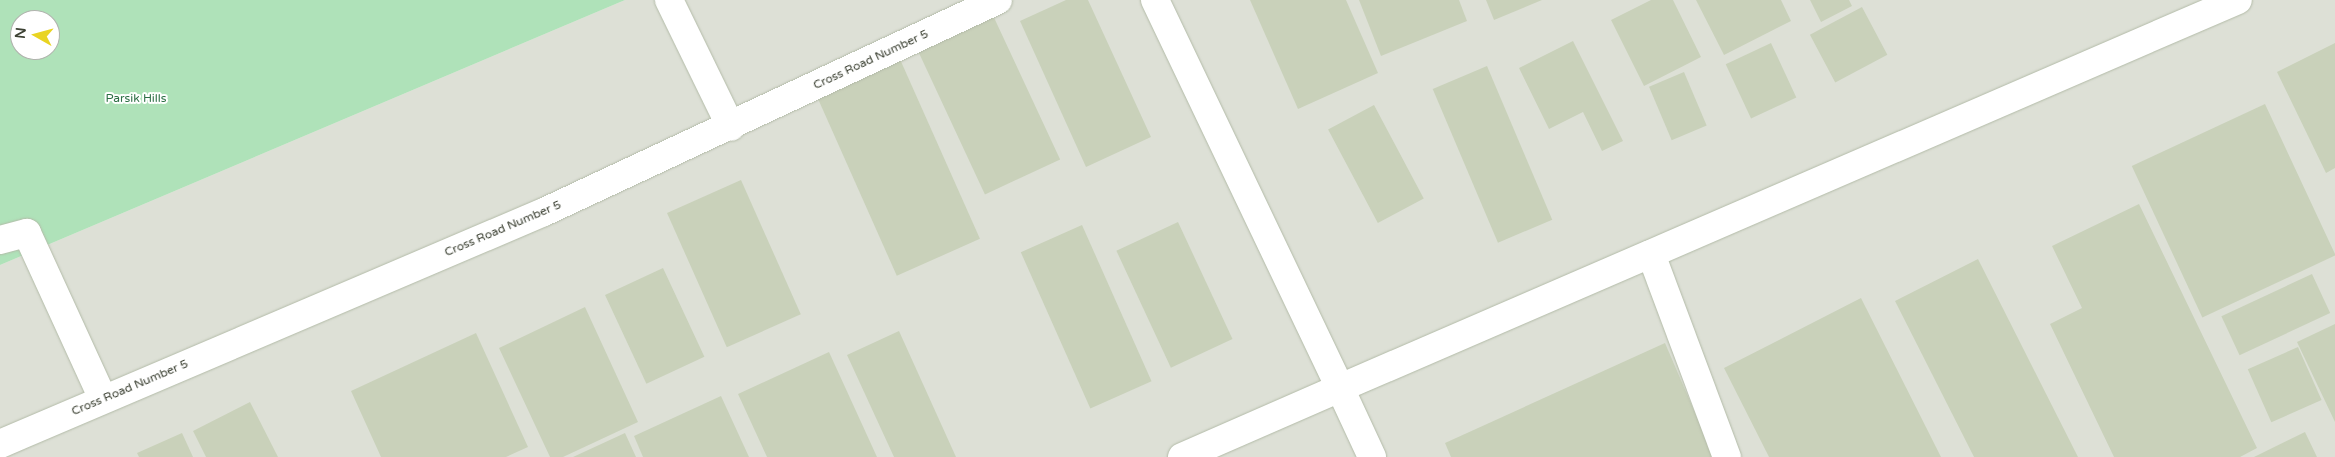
<!DOCTYPE html>
<html>
<head>
<meta charset="utf-8">
<style>
	body { margin:0 }
	#map { position:relative; width:2335px; height:457px; overflow:hidden; background:#ebf1e4; font-family:"Varela Round",sans-serif }
	div>[style] { position:absolute }
	[style*='--x'] { left:calc(var(--x)*1px); top:calc(var(--y)*1px); width:calc(var(--w)*1px); rotate:calc(var(--a)*1deg) }
	.industrial>* { inset:0; background:#dde0d6 }
	.green>* { inset:0; background:#afe2b9 }
	.building>* { inset:0; background:#c9d1ba; transform-origin:0 0 }
	.roads { filter:drop-shadow(0 0 1px #b3bba8) drop-shadow(0 0 1px #b3bba8) }
	.street>* { height:28px; margin:-14px; padding:0 14px; transform-origin:14px; border-radius:14px; background:#fff }
	span { translate:-50% -50%; white-space:nowrap; text-align:center; line-height:1.15; -webkit-text-stroke:4px #fff; paint-order:stroke }
	.street-label { font-size:12px; color:#3d4234 }
	.park-label { font-size:12px; color:#2d6f45 }
	.north { position:absolute; left:10px; top:10px; width:50px; height:50px; box-sizing:border-box; background:#fff; border:1px solid #b1b3ae; border-radius:50%; rotate:277deg; font-size:14px; font-weight:700; line-height:20px; text-align:center; color:#3d4234 }
	.north::after { content:''; display:block; margin:auto; width:18px; height:22px; background:#e9d422; clip-path:polygon(50% 0,100% 100%,50% 72%,0 100%) }
</style>
</head>
<body>
<div id="map">
	<div class="industrial">
		<div style="clip-path:polygon(625px 0,2335px 0,2335px 457px,0 457px,0 265px)"></div>
	</div>
	<div class="green">
		<div style="clip-path:polygon(evenodd,0 0,625px 0,0 265px,0 0,20px 20px,50px 20px,50px 50px,20px 50px,20px 20px)"></div>
	</div>
	<div class="building">
		<div style="clip-path:polygon(1066px 0,1088px 0,1151px 137px,1086px 167px,1020px 21px)"></div>
		<div style="clip-path:polygon(1250px 0,1346px 0,1378px 73px,1298px 109px)"></div>
		<div style="clip-path:polygon(1359px 0,1459px 0,1467px 21px,1381px 56px)"></div>
		<div style="clip-path:polygon(1486px 0,1542px 0,1494px 20px)"></div>
		<div style="clip-path:polygon(1651px 0,1673px 0,1701px 57px,1644px 86px,1611px 20px)"></div>
		<div style="clip-path:polygon(1696px 0,1781px 0,1791px 21px,1724px 55px)"></div>
		<div style="clip-path:polygon(1810px 0,1849px 0,1852px 6px,1821px 22px)"></div>
		<div style="left:1862px;top:7px;width:54px;height:59px;rotate:62deg"></div>
		<div style="left:990px;top:9px;width:166px;height:83px;rotate:65deg"></div>
		<div style="clip-path:polygon(1573px 41px,1623px 141px,1602px 151px,1583px 112px,1549px 129px,1519px 68px)"></div>
		<div style="left:1771px;top:43px;width:60px;height:50px;rotate:65deg"></div>
		<div style="clip-path:polygon(2335px 43px,2335px 168px,2326px 173px,2277px 72px)"></div>
		<div style="left:899px;top:57px;width:199px;height:91px;rotate:66deg"></div>
		<div style="left:1487px;top:66px;width:167px;height:59px;rotate:67deg"></div>
		<div style="left:1684px;top:72px;width:58px;height:38px;rotate:67deg"></div>
		<div style="left:2265px;top:104px;width:167px;height:147px;rotate:65deg"></div>
		<div style="left:1374px;top:105px;width:106px;height:52px;rotate:62deg"></div>
		<div style="left:741px;top:180px;width:147px;height:81px;rotate:66deg"></div>
		<div style="clip-path:polygon(2139px 204px,2257px 448px,2240px 457px,2114px 457px,2050px 324px,2082px 308px,2052px 246px)"></div>
		<div style="left:1178px;top:222px;width:129px;height:68px;rotate:65deg"></div>
		<div style="left:1082px;top:225px;width:171px;height:67px;rotate:66deg"></div>
		<div style="clip-path:polygon(1978px 259px,2078px 457px,1974px 457px,1895px 301px)"></div>
		<div style="left:663px;top:268px;width:98px;height:64px;rotate:65deg"></div>
		<div style="left:2312px;top:274px;width:43px;height:100px;rotate:65deg"></div>
		<div style="clip-path:polygon(1861px 298px,1941px 457px,1769px 457px,1724px 368px)"></div>
		<div style="clip-path:polygon(585px 307px,638px 422px,563px 457px,550px 457px,499px 348px)"></div>
		<div style="clip-path:polygon(2335px 324px,2335px 422px,2297px 342px)"></div>
		<div style="clip-path:polygon(899px 331px,956px 457px,894px 457px,847px 355px)"></div>
		<div style="clip-path:polygon(476px 333px,528px 447px,506px 457px,381px 457px,351px 391px)"></div>
		<div style="clip-path:polygon(1665px 343px,1714px 457px,1451px 457px,1445px 443px)"></div>
		<div style="left:2298px;top:347px;width:58px;height:55px;rotate:66deg"></div>
		<div style="clip-path:polygon(829px 352px,877px 457px,767px 457px,738px 394px)"></div>
		<div style="clip-path:polygon(721px 396px,749px 457px,643px 457px,634px 436px)"></div>
		<div style="clip-path:polygon(250px 402px,278px 457px,206px 457px,193px 431px)"></div>
		<div style="clip-path:polygon(2305px 432px,2317px 457px,2254px 457px)"></div>
		<div style="clip-path:polygon(182px 433px,193px 457px,139px 457px,137px 453px)"></div>
		<div style="clip-path:polygon(625px 433px,636px 457px,573px 457px)"></div>
	</div>
	<div class="roads">
		<div class="street">
			<div style="--x:669;--y:0;--w:141;--a:64"></div>
			<div style="--x:1155;--y:0;--w:430;--a:64.5"></div>
			<div style="--x:1340;--y:388;--w:978;--a:-23.37"></div>
			<div style="--x:0;--y:240;--w:28;--a:-15"></div>
			<div style="--x:27;--y:233;--w:183;--a:65.4"></div>
			<div style="--x:1651;--y:254;--w:217;--a:69.5"></div>
			<div style="--x:0;--y:444;--w:591;--a:-23.1"></div>
			<div style="--x:544;--y:212;--w:501;--a:-25.03"></div>
			<div style="--x:1182;--y:457;--w:172;--a:-23.6"></div>
			<div style="--x:1340;--y:388;--w:76;--a:65.1"></div>
		</div>
	</div>
	<div class="street-label">
		<span style="left:871px;top:60px;rotate:-25deg">Cross Road Number 5</span>
		<span style="left:503px;top:229px;rotate:-23deg">Cross Road Number 5</span>
		<span style="left:130px;top:388px;rotate:-23deg">Cross Road Number 5</span>
	</div>
	<div class="park-label">
		<span style="left:136px;top:99px">Parsik Hills</span>
	</div>
	<div class="north">N</div>
</div>
</body>
</html>
